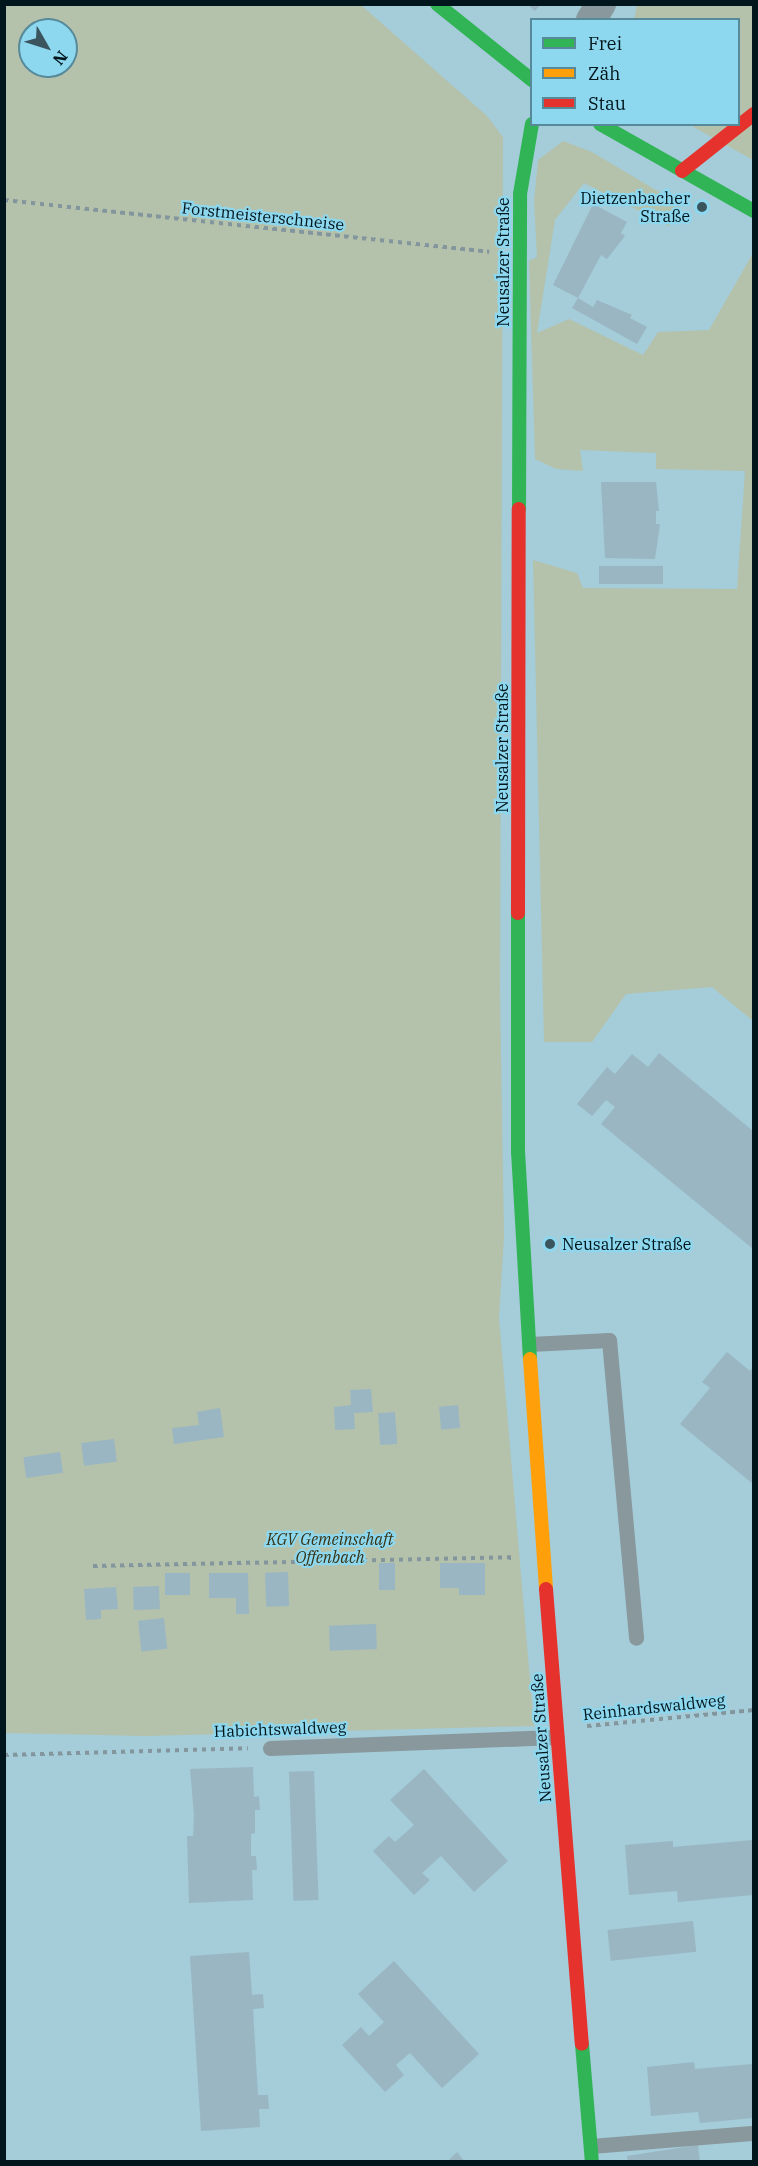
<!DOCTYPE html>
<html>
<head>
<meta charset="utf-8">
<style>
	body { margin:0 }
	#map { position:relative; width:758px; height:2166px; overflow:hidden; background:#a4ccd9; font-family:"IBM Plex Serif",serif }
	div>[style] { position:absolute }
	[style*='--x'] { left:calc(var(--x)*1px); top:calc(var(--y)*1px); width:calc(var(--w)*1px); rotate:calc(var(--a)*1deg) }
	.green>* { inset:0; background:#b4c2ab }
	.building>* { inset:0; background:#9ab6c3; transform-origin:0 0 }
	.path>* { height:4px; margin-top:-2px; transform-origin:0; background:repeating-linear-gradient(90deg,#84969d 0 4.5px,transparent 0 9px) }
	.lane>* { height:15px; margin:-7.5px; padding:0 7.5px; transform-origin:7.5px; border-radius:7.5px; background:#88989d }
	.street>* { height:30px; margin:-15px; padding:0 15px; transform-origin:15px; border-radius:15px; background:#88989d }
	.fast>* { height:14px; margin:-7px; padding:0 7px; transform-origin:7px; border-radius:7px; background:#30b455 }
	.slow>* { height:14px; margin:-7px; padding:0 7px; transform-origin:7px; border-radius:7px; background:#ff9f0a }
	.jam>* { height:14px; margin:-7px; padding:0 7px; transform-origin:7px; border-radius:7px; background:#e5322d }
	.dots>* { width:16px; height:16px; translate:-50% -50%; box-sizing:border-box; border:3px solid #8ed8ef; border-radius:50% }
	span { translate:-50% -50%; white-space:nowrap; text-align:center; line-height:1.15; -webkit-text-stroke:4.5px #8ed8ef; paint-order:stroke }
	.poi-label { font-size:16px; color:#01151c }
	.right { translate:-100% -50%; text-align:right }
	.left { translate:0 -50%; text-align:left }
	.street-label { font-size:16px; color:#01151c }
	.park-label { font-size:16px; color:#383314; font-style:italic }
	.frame { position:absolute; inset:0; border:6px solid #01151c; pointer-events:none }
	.legend { position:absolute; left:530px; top:18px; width:210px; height:108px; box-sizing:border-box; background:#8ed8ef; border:2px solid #568a9b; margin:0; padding:8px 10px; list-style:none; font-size:18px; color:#01151c }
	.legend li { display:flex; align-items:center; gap:12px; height:30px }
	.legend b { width:30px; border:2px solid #568a9b }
	.north { position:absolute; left:18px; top:18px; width:60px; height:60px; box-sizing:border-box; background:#8ed8ef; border:2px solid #568a9b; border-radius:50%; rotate:129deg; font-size:16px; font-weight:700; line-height:24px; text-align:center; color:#01151c }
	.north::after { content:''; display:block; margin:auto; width:21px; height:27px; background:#3a555e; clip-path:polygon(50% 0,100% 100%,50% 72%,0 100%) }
</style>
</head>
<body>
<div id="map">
	<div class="green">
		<div style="clip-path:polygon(evenodd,5px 5px,361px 5px,487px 116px,503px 137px,500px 991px,504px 1237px,499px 1318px,534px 1726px,145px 1736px,5px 1733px,5px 5px,30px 30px,66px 30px,66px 66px,30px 66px,30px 30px)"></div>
		<div style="clip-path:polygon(637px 5px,753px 5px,753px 160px,690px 125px,738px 124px,738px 20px,634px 20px)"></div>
		<div style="clip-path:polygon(563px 141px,592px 152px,681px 205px,669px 226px,584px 183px,555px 220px,537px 333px,569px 319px,643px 355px,658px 332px,709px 330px,753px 253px,753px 1021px,712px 987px,626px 994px,592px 1042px,544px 1042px,533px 560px,577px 573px,583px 588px,737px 589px,745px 471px,656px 469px,656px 453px,580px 450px,583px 471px,556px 469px,535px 459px,529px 261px,537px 257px,534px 201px,538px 160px)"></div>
	</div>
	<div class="building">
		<div style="clip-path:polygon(527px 4px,541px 4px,535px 11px)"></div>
		<div style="clip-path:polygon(593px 204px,627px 222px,621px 233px,625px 236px,607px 259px,601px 255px,578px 298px,553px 285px)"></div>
		<div style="clip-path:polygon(578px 298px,593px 307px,597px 300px,632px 315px,630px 318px,647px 327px,637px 344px,572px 308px)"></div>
		<div style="clip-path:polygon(601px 482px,656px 482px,659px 511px,656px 511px,656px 524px,660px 524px,655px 559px,605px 558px)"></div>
		<div style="left:599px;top:566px;width:64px;height:18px"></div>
		<div style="clip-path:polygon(659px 1053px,753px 1131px,753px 1249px,601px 1124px,615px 1107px,606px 1100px,592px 1116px,577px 1104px,607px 1067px,615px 1074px,632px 1054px,648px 1067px)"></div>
		<div style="clip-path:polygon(727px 1352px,750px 1371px,753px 1367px,753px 1484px,680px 1424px,710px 1388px,702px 1382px)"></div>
		<div style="clip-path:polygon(371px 1389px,373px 1412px,354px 1413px,355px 1429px,335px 1430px,334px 1407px,351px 1405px,350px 1390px)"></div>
		<div style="left:458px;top:1405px;width:23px;height:19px;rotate:85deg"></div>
		<div style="clip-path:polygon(220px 1408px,224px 1437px,174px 1444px,172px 1428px,199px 1425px,197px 1412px)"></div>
		<div style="left:395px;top:1412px;width:32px;height:17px;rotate:86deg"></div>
		<div style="left:114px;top:1439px;width:23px;height:33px;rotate:83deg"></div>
		<div style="left:60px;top:1452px;width:21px;height:37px;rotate:82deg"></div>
		<div style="left:379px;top:1563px;width:16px;height:27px"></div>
		<div style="clip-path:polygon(440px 1563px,485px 1563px,485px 1595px,459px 1595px,459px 1588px,440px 1588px)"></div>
		<div style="left:288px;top:1572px;width:34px;height:23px;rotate:88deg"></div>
		<div style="left:190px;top:1573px;width:22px;height:25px;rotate:90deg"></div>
		<div style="clip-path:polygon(209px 1573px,248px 1573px,249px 1614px,236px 1614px,236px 1598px,209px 1598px)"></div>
		<div style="left:159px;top:1586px;width:23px;height:26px;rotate:88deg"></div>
		<div style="clip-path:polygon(116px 1587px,118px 1609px,101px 1610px,101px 1619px,86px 1620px,84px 1589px)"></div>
		<div style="left:164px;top:1618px;width:31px;height:26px;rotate:84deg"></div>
		<div style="left:376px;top:1624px;width:25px;height:47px;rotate:88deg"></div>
		<div style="clip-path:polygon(253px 1767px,254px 1797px,259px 1796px,260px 1810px,255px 1810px,255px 1833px,251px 1834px,251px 1856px,256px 1856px,257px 1870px,252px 1870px,253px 1900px,189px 1903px,187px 1836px,193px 1836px,194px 1815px,190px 1769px)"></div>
		<div style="clip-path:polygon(424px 1769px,508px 1861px,474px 1892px,441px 1856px,422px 1873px,430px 1880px,414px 1895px,373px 1851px,389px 1836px,395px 1842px,414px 1825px,390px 1800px)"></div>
		<div style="left:314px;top:1771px;width:129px;height:25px;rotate:88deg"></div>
		<div style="clip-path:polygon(753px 1840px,753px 1895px,678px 1902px,677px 1891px,629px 1895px,625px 1845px,673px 1841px,673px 1847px)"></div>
		<div style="left:693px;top:1921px;width:31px;height:86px;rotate:84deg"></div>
		<div style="clip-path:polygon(249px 1952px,252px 1995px,263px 1994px,264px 2008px,253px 2009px,258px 2095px,268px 2095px,269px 2109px,259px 2109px,260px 2127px,201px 2131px,190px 1956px)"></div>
		<div style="clip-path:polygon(394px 1961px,479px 2054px,442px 2088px,410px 2053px,396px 2065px,404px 2075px,385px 2092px,342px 2045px,361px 2027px,369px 2036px,384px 2022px,358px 1994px)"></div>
		<div style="clip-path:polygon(694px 2062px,695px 2069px,753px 2064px,753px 2118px,700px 2123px,698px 2112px,651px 2116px,647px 2067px)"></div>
		<div style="clip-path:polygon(698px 2145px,700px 2162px,628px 2162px,627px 2156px)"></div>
		<div style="clip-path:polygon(457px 2152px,465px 2162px,447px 2162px)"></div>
	</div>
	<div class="path">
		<div style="--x:4;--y:200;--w:488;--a:6.1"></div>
		<div style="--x:93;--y:1566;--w:420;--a:-1.2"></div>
		<div style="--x:587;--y:1726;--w:168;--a:-5.5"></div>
		<div style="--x:4;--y:1755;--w:244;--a:-1.6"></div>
	</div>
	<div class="lane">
		<div style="--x:530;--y:1344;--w:79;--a:-2.9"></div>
		<div style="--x:609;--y:1340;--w:299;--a:84.8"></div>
		<div style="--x:270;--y:1748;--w:287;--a:-2.2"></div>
		<div style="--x:591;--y:2146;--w:164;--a:-4.6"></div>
	</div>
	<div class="street">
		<div style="--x:591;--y:20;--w:19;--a:-58"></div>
	</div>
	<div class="fast">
		<div style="--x:437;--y:4;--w:122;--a:38.7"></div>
		<div style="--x:600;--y:124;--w:177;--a:29.5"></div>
		<div style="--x:519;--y:509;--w:315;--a:-89.8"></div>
		<div style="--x:520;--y:194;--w:71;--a:-80.3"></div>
		<div style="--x:518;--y:913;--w:238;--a:90"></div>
		<div style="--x:518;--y:1151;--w:208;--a:86.7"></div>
		<div style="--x:582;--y:2044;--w:118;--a:85.2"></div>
	</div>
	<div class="slow">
		<div style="--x:530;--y:1359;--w:231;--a:86"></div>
	</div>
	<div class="jam">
		<div style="--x:682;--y:171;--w:92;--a:-38.4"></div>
		<div style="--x:518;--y:913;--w:404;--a:-89.9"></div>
		<div style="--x:546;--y:1589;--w:456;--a:85.5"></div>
	</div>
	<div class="dots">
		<div style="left:702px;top:207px;background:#3a555e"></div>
		<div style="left:550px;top:1244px;background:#3a555e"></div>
	</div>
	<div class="poi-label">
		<span class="right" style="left:690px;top:207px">Dietzenbacher<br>Straße</span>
		<span class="left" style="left:562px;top:1244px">Neusalzer Straße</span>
	</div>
	<div class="street-label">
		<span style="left:263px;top:216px;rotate:6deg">Forstmeisterschneise</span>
		<span style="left:503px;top:262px;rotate:-90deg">Neusalzer Straße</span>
		<span style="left:502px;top:748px;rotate:-90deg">Neusalzer Straße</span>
		<span style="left:654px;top:1707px;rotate:-6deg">Reinhardswaldweg</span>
		<span style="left:280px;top:1729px;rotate:-2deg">Habichtswaldweg</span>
		<span style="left:541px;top:1738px;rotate:-94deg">Neusalzer Straße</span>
	</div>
	<div class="park-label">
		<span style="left:330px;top:1548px">KGV Gemeinschaft<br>Offenbach</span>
	</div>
	<div class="frame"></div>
	<ul class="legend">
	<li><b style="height:8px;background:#30b455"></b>Frei</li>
	<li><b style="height:8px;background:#ff9f0a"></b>Zäh</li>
	<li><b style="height:8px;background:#e5322d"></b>Stau</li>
	</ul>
	<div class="north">N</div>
</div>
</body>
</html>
